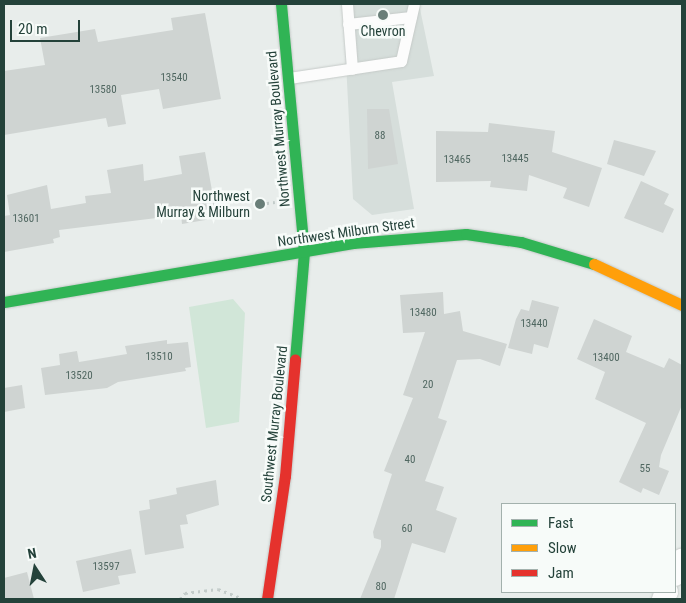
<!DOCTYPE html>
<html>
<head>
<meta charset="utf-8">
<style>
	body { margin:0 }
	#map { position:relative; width:686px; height:603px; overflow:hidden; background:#e8edeb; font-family:"Roboto Condensed",sans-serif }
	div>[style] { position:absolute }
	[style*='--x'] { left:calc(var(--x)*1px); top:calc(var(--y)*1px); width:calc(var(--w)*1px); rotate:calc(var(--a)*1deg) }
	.built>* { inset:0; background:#d6dedb }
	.green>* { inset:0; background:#d1e6d8 }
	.building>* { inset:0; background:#cfd4d2 }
	.path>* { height:3px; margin-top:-1.5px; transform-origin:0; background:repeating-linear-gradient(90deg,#c3ccca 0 2.5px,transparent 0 6.5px) }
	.roads { filter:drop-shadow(0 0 1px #c5cac8) drop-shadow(0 0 1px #c5cac8) }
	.lane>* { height:11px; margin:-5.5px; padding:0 5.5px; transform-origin:5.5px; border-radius:5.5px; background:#fcfcfc }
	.street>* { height:22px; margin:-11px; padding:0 11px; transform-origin:11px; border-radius:11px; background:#fcfcfc }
	.fast>* { height:11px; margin:-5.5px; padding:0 5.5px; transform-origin:5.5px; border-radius:5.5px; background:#30b455 }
	.slow>* { height:11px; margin:-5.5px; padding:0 5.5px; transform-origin:5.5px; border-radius:5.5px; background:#ff9f0a }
	.jam>* { height:11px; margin:-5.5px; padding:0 5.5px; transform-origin:5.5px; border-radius:5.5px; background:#e5322d }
	.dots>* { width:14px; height:14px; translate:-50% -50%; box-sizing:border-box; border:2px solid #f7fbf9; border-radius:50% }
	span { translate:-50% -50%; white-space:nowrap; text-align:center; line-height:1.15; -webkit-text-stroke:5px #f7fbf9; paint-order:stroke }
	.number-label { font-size:11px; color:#506761 }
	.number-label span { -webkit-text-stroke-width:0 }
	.poi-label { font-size:14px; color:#24423a }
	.right { translate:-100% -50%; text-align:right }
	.street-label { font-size:14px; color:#24423a }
	.frame { position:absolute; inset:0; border:5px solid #24423a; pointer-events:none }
	.legend { position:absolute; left:501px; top:503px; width:175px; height:90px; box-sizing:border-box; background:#f7fbf9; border:1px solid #a3b1ad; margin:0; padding:6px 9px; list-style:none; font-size:15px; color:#24423a }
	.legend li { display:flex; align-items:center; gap:10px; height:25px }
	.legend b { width:25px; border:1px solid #a3b1ad }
	.north { position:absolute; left:10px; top:543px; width:50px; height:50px; -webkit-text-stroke:4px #f7fbf9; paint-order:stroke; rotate:349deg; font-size:14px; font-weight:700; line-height:20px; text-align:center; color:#24423a }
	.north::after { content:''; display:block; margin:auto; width:18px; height:22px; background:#24423a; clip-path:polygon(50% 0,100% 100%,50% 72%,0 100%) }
	.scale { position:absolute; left:10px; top:20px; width:70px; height:22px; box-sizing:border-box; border:2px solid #24423a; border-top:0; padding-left:6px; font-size:15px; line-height:18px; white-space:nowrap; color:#24423a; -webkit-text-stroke:4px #f7fbf9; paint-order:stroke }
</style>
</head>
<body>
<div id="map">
	<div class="built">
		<div style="clip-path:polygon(343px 4px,419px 4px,434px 76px,392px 82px,414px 209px,372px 215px,353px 199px)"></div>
	</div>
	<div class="green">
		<div style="clip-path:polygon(233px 299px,245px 313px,239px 422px,206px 428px,189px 307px)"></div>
	</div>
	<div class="building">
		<div style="clip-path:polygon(205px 13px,221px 99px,163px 109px,159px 89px,121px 95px,126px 124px,108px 127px,106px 118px,4px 135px,4px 71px,45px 65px,40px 38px,95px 29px,98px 42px,173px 30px,171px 18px)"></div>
		<div style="clip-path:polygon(367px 109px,389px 109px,398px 164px,368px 169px)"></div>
		<div style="clip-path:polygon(489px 123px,555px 131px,552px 152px,602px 168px,589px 207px,563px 198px,567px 188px,529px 175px,527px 191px,490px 187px,491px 181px,436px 182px,436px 131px,488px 132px)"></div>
		<div style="clip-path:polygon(614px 140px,656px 151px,644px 176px,607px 164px)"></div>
		<div style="clip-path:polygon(205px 152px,217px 218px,182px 224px,181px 215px,59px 230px,60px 237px,53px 239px,54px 243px,4px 252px,4px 216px,10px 215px,7px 195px,47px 185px,51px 209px,86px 203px,85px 196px,111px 193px,107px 170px,143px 164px,144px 181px,182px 174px,179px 156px)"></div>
		<div style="clip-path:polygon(641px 181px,669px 194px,664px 204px,674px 209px,663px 233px,624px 218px)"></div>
		<div style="clip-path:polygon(443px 292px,444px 314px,460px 311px,463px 331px,507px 344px,500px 366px,480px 359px,457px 360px,438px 418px,447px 421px,425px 481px,444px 487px,436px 510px,457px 518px,445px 553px,412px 543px,394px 599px,360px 599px,381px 547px,381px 540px,374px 538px,373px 532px,392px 474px,384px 471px,413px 398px,403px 395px,425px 332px,403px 333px,400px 295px)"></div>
		<div style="clip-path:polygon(532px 300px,559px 307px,548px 348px,534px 344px,532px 354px,508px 348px,516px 319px,521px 309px,529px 311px)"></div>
		<div style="clip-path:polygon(594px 319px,632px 336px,626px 352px,664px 368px,669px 358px,682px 365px,682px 405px,661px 455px,659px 467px,669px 471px,659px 495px,643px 488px,641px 493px,619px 482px,646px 423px,595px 399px,605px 372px,577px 359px)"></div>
		<div style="clip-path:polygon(167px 340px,167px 344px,188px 342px,191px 367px,185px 368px,186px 371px,118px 382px,107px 388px,45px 395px,41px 368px,60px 365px,59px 354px,77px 351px,79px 362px,127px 354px,125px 346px)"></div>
		<div style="clip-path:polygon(22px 385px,25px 408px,4px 412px,4px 388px)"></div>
		<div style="clip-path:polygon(216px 480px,219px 505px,186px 515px,188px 524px,180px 525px,184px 548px,145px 555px,139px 511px,150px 509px,149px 500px,177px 494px,176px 488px)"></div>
		<div style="clip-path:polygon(131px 549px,136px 573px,118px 576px,120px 584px,83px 592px,76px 561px)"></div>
		<div style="clip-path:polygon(27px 572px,34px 599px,4px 599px,4px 578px)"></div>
	</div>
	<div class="path">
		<div style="--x:260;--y:204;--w:15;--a:-8"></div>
		<div style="--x:180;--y:599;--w:8;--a:-50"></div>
		<div style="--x:185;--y:593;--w:33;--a:-7"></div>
		<div style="--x:218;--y:589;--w:26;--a:21"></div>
	</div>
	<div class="roads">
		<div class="lane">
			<div style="--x:347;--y:4;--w:65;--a:85.6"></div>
			<div style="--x:348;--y:24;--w:63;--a:-6.3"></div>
			<div style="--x:289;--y:78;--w:113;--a:-8.6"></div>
			<div style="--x:401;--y:61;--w:58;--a:-77.2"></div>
		</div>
		<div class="street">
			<div style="--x:675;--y:575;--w:17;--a:-65"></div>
			<div style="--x:663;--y:599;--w:8;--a:-60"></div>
		</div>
		<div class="fast">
			<div style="--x:281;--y:4;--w:249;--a:84.7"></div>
			<div style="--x:304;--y:252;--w:107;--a:94.8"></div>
			<div style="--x:4;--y:302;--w:354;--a:-9.6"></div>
			<div style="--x:353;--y:243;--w:113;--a:-4.6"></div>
			<div style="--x:466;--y:234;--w:56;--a:8.3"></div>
			<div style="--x:521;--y:242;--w:76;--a:16.8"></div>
		</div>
		<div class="slow">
			<div style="--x:594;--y:264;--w:97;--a:25"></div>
		</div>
		<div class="jam">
			<div style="--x:267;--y:599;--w:124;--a:-81.7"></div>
			<div style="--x:285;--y:476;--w:117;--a:-85.1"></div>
		</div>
	</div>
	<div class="dots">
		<div style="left:383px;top:15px;background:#697e78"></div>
		<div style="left:260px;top:204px;background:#697e78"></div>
	</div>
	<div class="number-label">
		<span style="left:174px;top:78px">13540</span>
		<span style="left:103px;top:90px">13580</span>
		<span style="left:380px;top:136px">88</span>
		<span style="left:515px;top:159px">13445</span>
		<span style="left:457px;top:160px">13465</span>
		<span style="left:26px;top:219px">13601</span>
		<span style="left:423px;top:313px">13480</span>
		<span style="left:534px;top:324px">13440</span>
		<span style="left:159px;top:357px">13510</span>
		<span style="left:606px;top:358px">13400</span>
		<span style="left:79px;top:376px">13520</span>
		<span style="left:428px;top:385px">20</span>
		<span style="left:410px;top:460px">40</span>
		<span style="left:645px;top:469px">55</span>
		<span style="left:407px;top:529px">60</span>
		<span style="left:106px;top:567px">13597</span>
		<span style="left:381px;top:587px">80</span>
	</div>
	<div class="poi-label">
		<span style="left:383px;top:31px">Chevron</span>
		<span class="right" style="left:250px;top:204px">Northwest<br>Murray &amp; Milburn</span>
	</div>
	<div class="street-label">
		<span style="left:278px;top:129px;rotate:-95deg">Northwest Murray Boulevard</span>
		<span style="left:346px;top:232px;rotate:-8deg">Northwest Milburn Street</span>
		<span style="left:274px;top:424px;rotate:-84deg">Southwest Murray Boulevard</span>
	</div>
	<div class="frame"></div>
	<ul class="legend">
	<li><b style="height:6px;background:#30b455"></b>Fast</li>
	<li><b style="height:6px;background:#ff9f0a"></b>Slow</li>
	<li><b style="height:6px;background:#e5322d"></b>Jam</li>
	</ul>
	<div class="north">N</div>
	<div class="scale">20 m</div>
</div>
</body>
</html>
